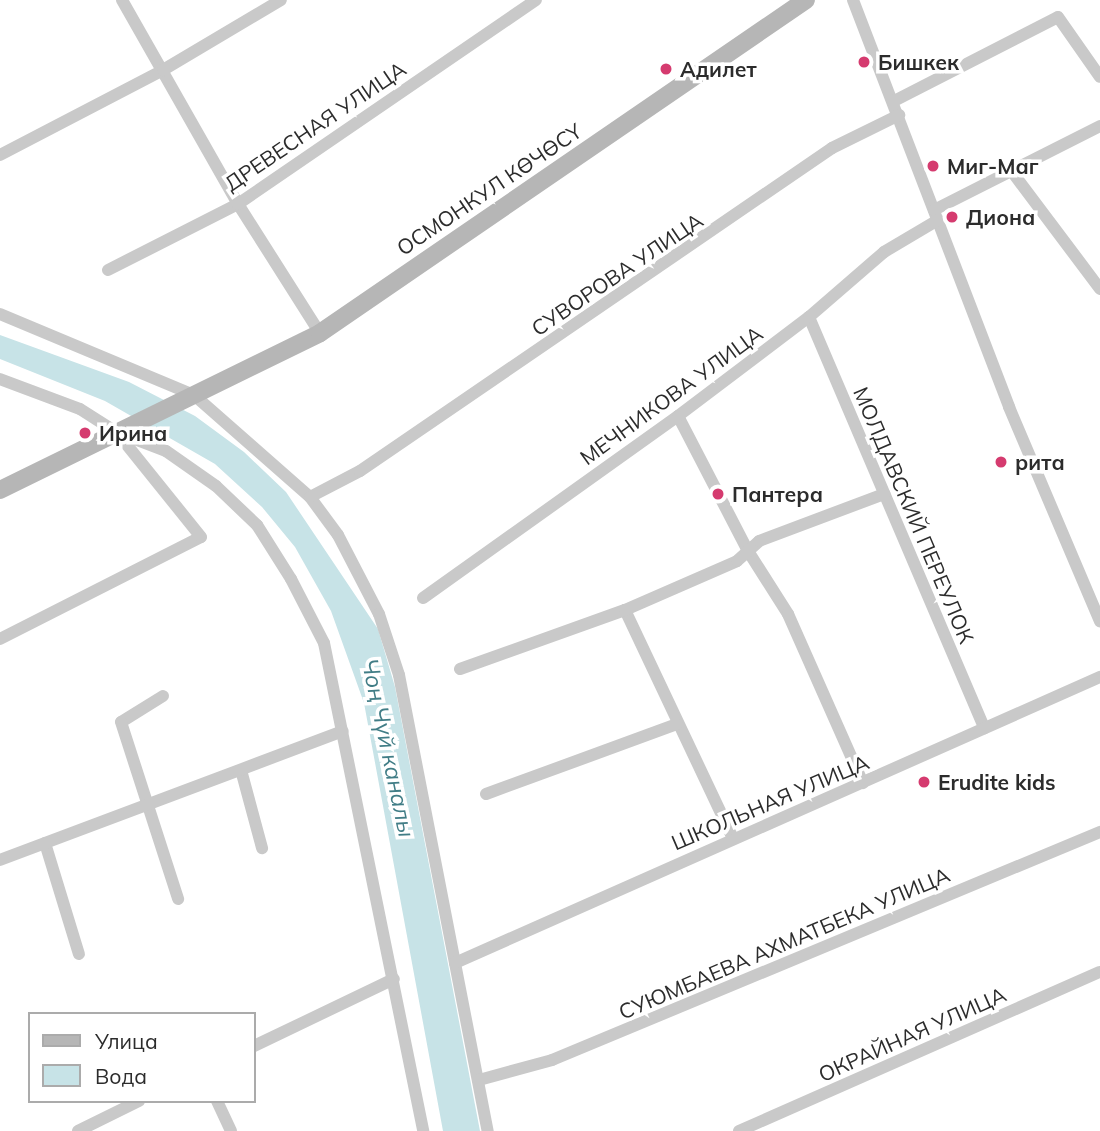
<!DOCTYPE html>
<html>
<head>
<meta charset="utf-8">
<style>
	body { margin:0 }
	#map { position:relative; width:1100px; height:1131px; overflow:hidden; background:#fff; font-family:Mulish,sans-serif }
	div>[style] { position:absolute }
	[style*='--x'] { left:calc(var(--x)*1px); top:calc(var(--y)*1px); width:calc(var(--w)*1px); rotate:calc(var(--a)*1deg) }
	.water>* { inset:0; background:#c7e3e7 }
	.street>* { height:12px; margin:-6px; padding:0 6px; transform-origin:6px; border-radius:6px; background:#c9c9c9 }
	.secondary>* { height:18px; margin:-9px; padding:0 9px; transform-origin:9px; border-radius:9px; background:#b6b6b6 }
	.dots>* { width:19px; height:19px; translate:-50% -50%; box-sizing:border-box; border:4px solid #fff; border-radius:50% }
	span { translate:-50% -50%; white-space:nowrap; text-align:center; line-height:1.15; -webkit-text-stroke:7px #fff; paint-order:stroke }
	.poi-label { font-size:21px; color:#2c2c2c; font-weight:700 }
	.left { translate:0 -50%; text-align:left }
	.street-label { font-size:21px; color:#2c2c2c }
	.water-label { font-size:23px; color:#417d86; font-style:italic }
	.legend { position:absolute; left:28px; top:1012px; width:228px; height:91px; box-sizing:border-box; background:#fff; border:2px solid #ababab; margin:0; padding:9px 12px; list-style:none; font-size:21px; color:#2c2c2c }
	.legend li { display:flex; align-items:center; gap:14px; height:35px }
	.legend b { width:35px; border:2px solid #ababab }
</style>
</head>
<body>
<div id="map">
	<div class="water">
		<div style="clip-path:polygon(0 335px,129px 382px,195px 416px,244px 452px,286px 492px,378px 629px,395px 687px,480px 1131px,443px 1131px,364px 703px,331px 611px,295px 547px,262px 507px,215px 464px,105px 401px,0 359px)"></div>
	</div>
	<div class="street">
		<div style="--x:122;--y:0;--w:235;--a:60.4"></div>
		<div style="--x:238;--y:204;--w:153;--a:57.6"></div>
		<div style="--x:853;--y:0;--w:436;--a:69"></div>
		<div style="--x:1009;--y:407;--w:233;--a:67"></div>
		<div style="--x:894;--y:101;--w:184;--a:-27.1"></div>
		<div style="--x:1058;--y:17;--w:73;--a:55"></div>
		<div style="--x:0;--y:155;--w:184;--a:-27.5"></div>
		<div style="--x:163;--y:70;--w:137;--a:-30.7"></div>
		<div style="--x:1013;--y:173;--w:145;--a:53.1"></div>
		<div style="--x:934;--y:210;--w:186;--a:-26.8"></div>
		<div style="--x:108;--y:270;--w:146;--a:-26.9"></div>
		<div style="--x:238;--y:204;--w:361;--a:-34.4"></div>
		<div style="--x:0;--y:314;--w:210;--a:22.7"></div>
		<div style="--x:194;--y:395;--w:154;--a:41.3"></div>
		<div style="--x:310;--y:497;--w:47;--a:53.6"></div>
		<div style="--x:338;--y:535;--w:89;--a:62.6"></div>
		<div style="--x:379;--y:614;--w:64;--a:71.8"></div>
		<div style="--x:399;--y:675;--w:465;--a:79"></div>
		<div style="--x:809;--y:317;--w:447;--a:66.9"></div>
		<div style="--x:0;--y:379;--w:85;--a:20.6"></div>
		<div style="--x:80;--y:409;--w:43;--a:32.6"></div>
		<div style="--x:116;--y:432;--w:53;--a:20.8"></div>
		<div style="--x:166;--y:451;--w:61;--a:35"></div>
		<div style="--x:216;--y:486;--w:57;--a:43.6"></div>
		<div style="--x:257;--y:525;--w:64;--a:57.8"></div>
		<div style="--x:291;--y:579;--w:72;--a:62.7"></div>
		<div style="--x:324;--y:643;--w:498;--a:78.5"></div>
		<div style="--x:678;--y:416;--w:152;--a:62.6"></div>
		<div style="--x:748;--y:551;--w:75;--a:57.6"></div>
		<div style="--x:788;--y:614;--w:185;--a:66.1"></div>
		<div style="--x:310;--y:497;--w:56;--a:-27.5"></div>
		<div style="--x:360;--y:471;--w:572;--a:-34.38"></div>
		<div style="--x:832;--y:148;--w:75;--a:-26.2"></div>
		<div style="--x:423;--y:598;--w:313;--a:-35.5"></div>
		<div style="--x:678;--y:416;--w:164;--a:-37.1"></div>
		<div style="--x:809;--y:317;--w:99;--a:-40.9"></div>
		<div style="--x:884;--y:252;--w:63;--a:-30.7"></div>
		<div style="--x:625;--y:610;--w:252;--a:64.7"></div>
		<div style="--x:0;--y:639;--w:225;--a:-26.9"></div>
		<div style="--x:201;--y:537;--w:131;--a:-128.8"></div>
		<div style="--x:460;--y:669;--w:175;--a:-19.7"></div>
		<div style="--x:625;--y:610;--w:122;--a:-23.6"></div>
		<div style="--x:737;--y:561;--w:30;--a:-42"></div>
		<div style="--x:759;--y:541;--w:134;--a:-20.6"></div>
		<div style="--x:163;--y:696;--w:49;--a:148.2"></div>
		<div style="--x:121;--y:722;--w:186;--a:72.1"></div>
		<div style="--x:241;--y:770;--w:81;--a:74.9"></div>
		<div style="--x:486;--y:794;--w:203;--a:-20.1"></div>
		<div style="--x:45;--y:843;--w:116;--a:73"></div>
		<div style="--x:0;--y:860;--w:366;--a:-20.6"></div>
		<div style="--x:455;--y:963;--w:706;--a:-23.91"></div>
		<div style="--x:254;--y:1046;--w:155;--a:-25.6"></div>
		<div style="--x:479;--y:1080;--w:76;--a:-15.3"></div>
		<div style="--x:552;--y:1060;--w:594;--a:-22.59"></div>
		<div style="--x:217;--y:1101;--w:33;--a:65"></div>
		<div style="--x:78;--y:1131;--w:68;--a:-26.2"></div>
		<div style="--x:739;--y:1131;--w:394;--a:-23.8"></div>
	</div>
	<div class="secondary">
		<div style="--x:0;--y:490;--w:356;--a:-26.1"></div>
		<div style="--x:320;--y:333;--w:589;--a:-34.42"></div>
	</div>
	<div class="dots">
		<div style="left:864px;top:62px;background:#d53b6f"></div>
		<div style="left:666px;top:69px;background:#d53b6f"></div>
		<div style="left:933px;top:166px;background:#d53b6f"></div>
		<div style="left:952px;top:217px;background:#d53b6f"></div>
		<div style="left:85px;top:433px;background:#d53b6f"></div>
		<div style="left:1001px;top:462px;background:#d53b6f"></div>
		<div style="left:718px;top:494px;background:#d53b6f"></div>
		<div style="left:924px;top:782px;background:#d53b6f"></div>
	</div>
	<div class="poi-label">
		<span class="left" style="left:878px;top:62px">Бишкек</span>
		<span class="left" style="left:680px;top:69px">Адилет</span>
		<span class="left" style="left:947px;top:166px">Миг-Маг</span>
		<span class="left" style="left:966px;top:217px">Диона</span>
		<span class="left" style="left:99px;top:433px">Ирина</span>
		<span class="left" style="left:1015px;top:462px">рита</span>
		<span class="left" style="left:732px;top:494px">Пантера</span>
		<span class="left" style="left:938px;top:782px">Erudite kids</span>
	</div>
	<div class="street-label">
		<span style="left:315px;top:126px;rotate:-34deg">ДРЕВЕСНАЯ УЛИЦА</span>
		<span style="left:489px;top:189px;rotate:-34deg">ОСМОНКУЛ КӨЧӨСҮ</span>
		<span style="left:617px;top:274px;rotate:-34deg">СУВОРОВА УЛИЦА</span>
		<span style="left:671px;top:395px;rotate:-36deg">МЕЧНИКОВА УЛИЦА</span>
		<span style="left:914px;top:515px;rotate:67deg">МОЛДАВСКИЙ ПЕРЕУЛОК</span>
		<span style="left:770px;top:802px;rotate:-23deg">ШКОЛЬНАЯ УЛИЦА</span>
		<span style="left:784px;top:943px;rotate:-23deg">СУЮМБАЕВА АХМАТБЕКА УЛИЦА</span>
		<span style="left:912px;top:1034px;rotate:-24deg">ОКРАЙНАЯ УЛИЦА</span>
	</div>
	<div class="water-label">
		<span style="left:388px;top:748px;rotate:78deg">Чоң Чүй каналы</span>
	</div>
	<ul class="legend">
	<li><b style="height:9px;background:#b6b6b6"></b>Улица</li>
	<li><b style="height:19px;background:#c7e3e7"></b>Вода</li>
	</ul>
</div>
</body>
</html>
